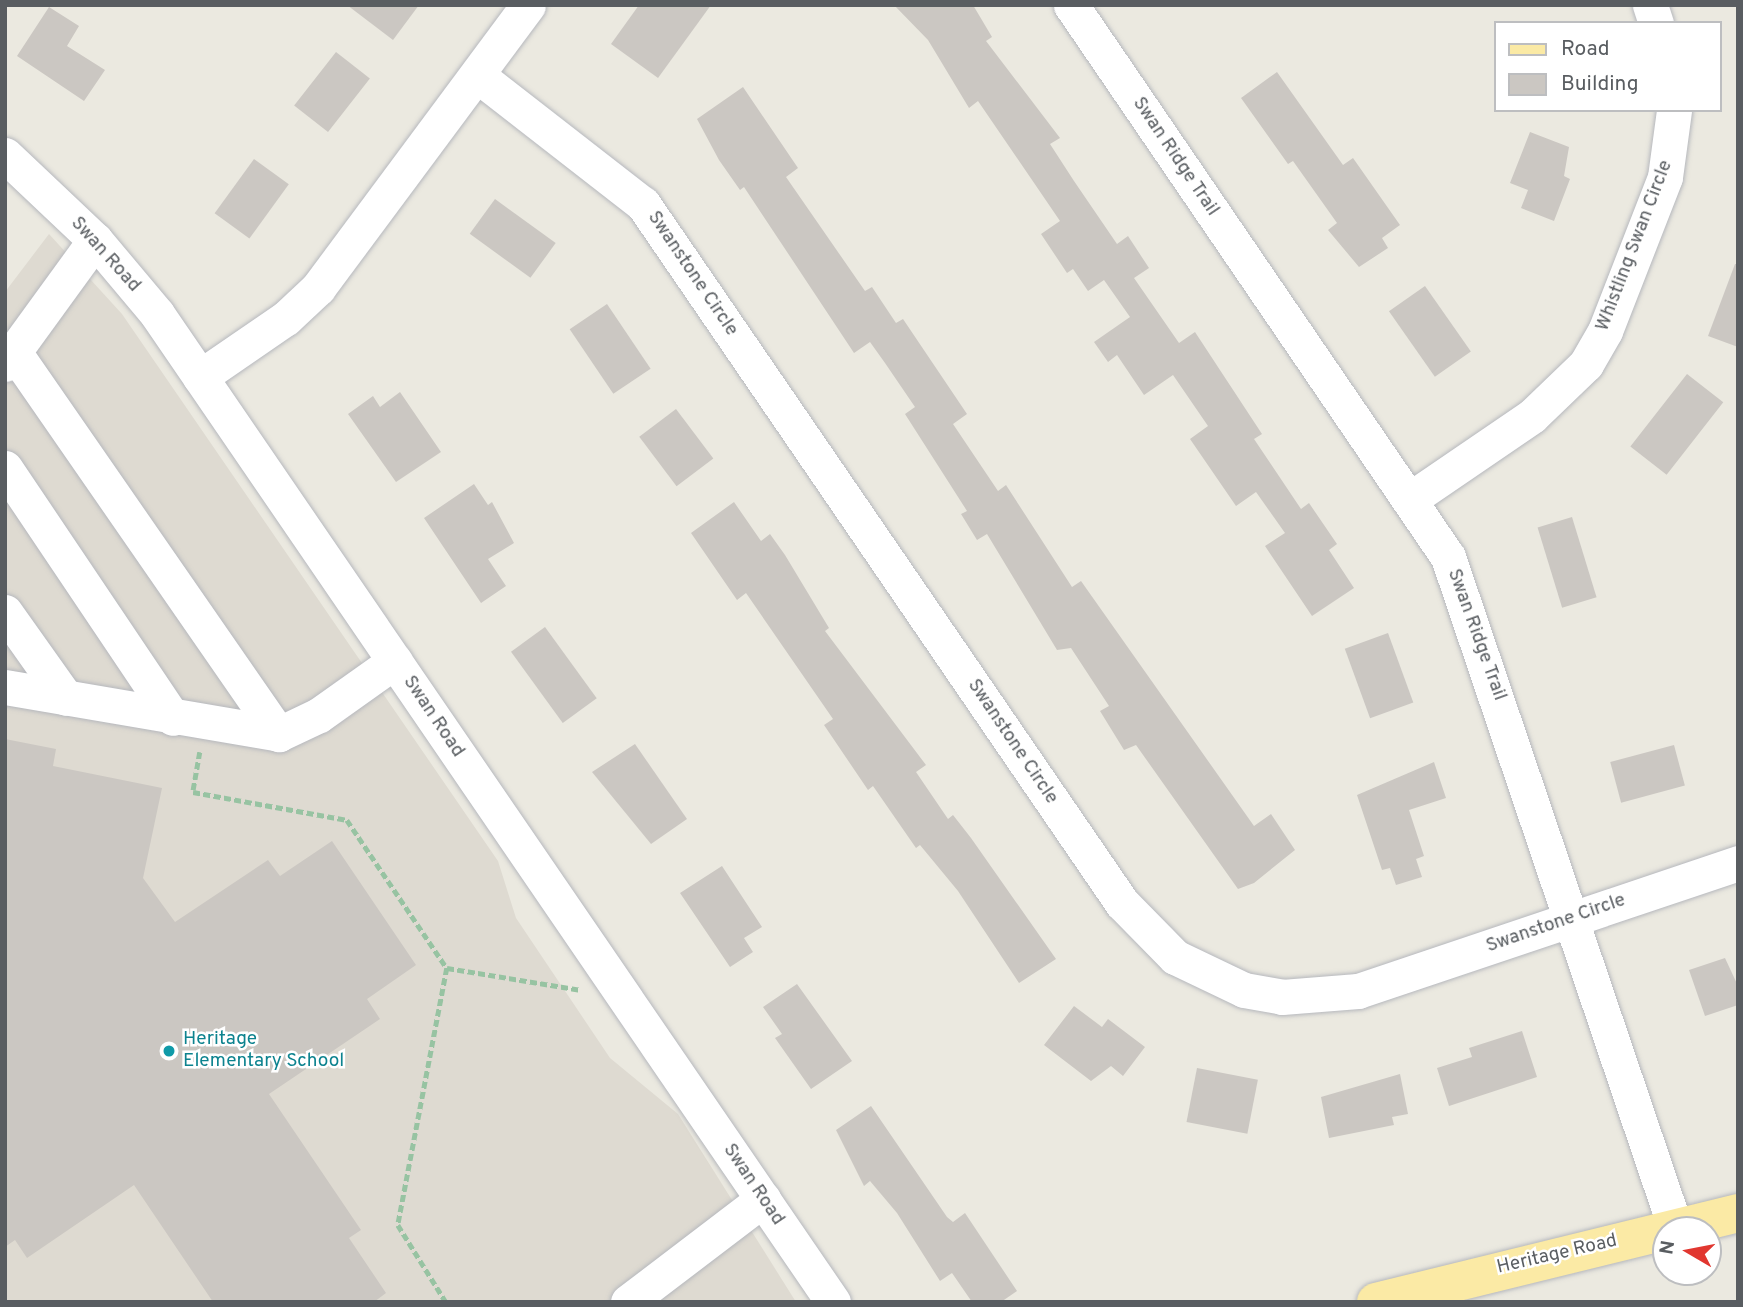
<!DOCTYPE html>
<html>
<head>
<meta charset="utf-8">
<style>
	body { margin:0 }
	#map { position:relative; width:1743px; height:1307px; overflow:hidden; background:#ebe9e0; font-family:Overpass,sans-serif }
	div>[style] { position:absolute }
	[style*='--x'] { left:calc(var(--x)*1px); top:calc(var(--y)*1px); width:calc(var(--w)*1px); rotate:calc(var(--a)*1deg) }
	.education>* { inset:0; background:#dedad1 }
	.building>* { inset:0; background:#cbc7c2; transform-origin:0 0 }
	.path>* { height:4.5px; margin-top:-2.25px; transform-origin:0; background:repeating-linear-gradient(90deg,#97c3a2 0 7px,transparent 0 10.5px) }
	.roads { filter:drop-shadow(0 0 2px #b6b8bd) drop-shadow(0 0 2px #b6b8bd) }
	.minor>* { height:35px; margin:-17.5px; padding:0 17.5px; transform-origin:17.5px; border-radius:17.5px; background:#fff }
	.major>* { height:38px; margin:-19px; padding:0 19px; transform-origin:19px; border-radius:19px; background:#fbeaa5 }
	.dots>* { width:19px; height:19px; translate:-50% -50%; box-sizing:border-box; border:4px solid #fff; border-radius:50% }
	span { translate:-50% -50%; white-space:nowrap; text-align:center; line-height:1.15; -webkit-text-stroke:5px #fff; paint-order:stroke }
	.street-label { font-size:19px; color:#595d61 }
	.culture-label { font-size:19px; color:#0d838f }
	.left { translate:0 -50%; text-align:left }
	.frame { position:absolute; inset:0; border:7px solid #595d61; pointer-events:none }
	.legend { position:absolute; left:1494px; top:21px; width:228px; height:91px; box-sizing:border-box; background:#fff; border:2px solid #bdbec0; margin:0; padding:9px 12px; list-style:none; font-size:21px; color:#595d61 }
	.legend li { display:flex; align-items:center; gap:14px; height:35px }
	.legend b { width:35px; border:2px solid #bdbec0 }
	.north { position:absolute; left:1652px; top:1216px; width:70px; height:70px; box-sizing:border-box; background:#fff; border:2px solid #bdbec0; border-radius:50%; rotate:280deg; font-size:19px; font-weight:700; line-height:28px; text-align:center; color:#595d61 }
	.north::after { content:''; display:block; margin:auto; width:24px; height:32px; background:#e13730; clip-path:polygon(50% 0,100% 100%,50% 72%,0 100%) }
</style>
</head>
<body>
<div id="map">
	<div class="education">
		<div style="clip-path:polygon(49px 234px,122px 314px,498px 861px,516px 918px,610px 1058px,678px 1114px,796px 1302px,5px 1302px,5px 292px)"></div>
	</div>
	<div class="building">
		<div style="clip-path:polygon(347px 5px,419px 5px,393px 40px)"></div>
		<div style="clip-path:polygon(639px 5px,711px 5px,658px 78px,611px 44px)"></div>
		<div style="clip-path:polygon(894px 5px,973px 5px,992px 37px,986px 41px,1060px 138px,1050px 144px,1074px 181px,1117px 244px,1128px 236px,1149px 268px,1134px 278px,1179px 343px,1195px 332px,1262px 434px,1254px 439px,1301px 509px,1309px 503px,1337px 544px,1329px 550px,1354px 588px,1312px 616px,1265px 546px,1285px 533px,1256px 492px,1236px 506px,1190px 439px,1208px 426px,1173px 375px,1144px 395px,1117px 355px,1108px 362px,1094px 342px,1130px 317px,1104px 280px,1088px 291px,1073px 269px,1067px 273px,1041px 234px,1060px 221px,978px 101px,969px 108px,928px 40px)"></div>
		<div style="clip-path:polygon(49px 7px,79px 26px,67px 46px,105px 70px,84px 101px,17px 56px)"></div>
		<div style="left:336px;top:52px;width:43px;height:68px;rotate:38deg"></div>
		<div style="clip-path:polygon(1277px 72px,1343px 165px,1353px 158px,1400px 225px,1382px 238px,1388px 248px,1359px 267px,1328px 230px,1337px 223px,1293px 161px,1288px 164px,1241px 98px)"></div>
		<div style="clip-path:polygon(743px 87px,798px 168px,786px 177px,865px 291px,872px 287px,896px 323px,903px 319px,967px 414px,953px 424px,998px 491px,1006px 485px,1072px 587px,1081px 581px,1254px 826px,1271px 814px,1295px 850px,1254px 883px,1238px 889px,1136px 745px,1124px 750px,1100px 711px,1109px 706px,1071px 648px,1057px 650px,987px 534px,977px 540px,961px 514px,967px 511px,905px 414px,915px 407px,885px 363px,870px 342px,854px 353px,744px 187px,740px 190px,719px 160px,697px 119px)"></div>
		<div style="clip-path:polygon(1530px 132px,1569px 147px,1564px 176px,1570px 179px,1554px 221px,1521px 208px,1528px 190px,1510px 183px)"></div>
		<div style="left:254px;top:159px;width:43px;height:67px;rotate:36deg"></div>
		<div style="left:495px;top:199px;width:75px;height:43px;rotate:36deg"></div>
		<div style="clip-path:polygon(1735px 264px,1738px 264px,1738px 347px,1708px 336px)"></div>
		<div style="left:1425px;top:286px;width:80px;height:44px;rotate:55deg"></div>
		<div style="left:607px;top:304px;width:78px;height:45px;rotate:56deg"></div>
		<div style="left:1687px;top:374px;width:46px;height:92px;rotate:38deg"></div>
		<div style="clip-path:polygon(400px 392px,441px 452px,396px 482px,348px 414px,373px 396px,380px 407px)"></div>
		<div style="left:676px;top:409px;width:62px;height:46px;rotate:53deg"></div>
		<div style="clip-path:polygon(474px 484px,488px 505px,492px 502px,514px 543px,488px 559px,506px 586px,481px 603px,424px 518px)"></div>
		<div style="clip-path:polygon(734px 502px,761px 541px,770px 534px,785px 555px,829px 628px,825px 631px,926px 765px,916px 772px,948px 819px,953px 815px,971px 838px,1056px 959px,1019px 983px,958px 891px,920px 845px,916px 848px,873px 786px,868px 790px,824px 725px,833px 719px,746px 593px,737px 600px,691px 533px)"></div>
		<div style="left:1572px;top:517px;width:84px;height:36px;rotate:73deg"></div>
		<div style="left:545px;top:627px;width:88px;height:42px;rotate:54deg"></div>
		<div style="left:1388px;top:633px;width:74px;height:46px;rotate:70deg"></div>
		<div style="clip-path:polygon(5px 739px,56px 749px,53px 766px,162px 788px,143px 878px,175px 922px,268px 860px,280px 876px,332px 841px,416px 965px,367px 999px,380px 1019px,269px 1094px,361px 1230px,349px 1238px,386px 1293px,374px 1302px,213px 1302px,134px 1185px,27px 1258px,15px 1240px,5px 1247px)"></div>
		<div style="clip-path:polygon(635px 744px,687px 819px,651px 844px,592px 772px)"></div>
		<div style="left:1674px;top:745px;width:42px;height:66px;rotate:75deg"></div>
		<div style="clip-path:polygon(1434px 762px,1446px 798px,1409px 810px,1424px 856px,1416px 859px,1422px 877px,1396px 885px,1390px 868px,1382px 870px,1357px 795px)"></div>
		<div style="clip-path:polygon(722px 866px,762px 927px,744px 938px,753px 952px,730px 967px,680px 893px)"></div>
		<div style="clip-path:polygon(1725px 958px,1738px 986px,1738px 1005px,1705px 1016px,1689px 970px)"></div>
		<div style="clip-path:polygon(797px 984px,852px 1061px,811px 1089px,775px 1038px,782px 1034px,763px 1007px)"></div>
		<div style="clip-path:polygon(1074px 1006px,1102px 1027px,1108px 1019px,1145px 1047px,1123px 1076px,1111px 1066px,1091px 1081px,1044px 1045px)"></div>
		<div style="clip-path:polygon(1522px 1031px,1537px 1077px,1449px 1106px,1437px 1068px,1472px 1057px,1469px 1048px)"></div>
		<div style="left:1197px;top:1068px;width:62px;height:55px;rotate:11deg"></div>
		<div style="clip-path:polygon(1400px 1074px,1408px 1114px,1392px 1117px,1394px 1125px,1329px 1138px,1321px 1097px)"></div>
		<div style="clip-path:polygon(871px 1106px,947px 1217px,953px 1222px,965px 1213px,1017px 1291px,1001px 1302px,972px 1302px,952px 1273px,940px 1281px,897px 1213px,870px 1181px,864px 1186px,836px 1130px)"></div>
	</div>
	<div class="path">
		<div style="--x:200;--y:752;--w:41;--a:99.9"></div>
		<div style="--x:193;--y:792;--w:157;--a:10.3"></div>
		<div style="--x:347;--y:820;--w:179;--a:56"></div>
		<div style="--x:447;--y:968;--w:262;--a:100.8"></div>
		<div style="--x:398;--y:1225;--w:91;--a:58.1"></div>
		<div style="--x:447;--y:968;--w:136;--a:9.3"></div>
	</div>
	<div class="roads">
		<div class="minor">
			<div style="--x:1071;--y:5;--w:668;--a:55.67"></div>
			<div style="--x:1448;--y:557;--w:707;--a:71.28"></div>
			<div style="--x:1650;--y:5;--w:19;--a:72"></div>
			<div style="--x:477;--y:75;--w:210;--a:37.9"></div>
			<div style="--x:643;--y:204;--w:847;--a:55.58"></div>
			<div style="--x:1122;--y:903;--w:76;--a:45.5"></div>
			<div style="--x:1175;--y:957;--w:76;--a:25.6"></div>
			<div style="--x:1244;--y:990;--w:39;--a:10"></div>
			<div style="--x:1282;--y:997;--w:76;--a:-4.5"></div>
			<div style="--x:1358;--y:991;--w:401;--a:-18.6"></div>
			<div style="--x:5;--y:155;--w:124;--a:43.4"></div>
			<div style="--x:95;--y:240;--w:97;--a:50"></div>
			<div style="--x:157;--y:314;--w:1197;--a:55.62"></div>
			<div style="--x:14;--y:352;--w:465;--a:55.3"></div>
			<div style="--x:5;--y:364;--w:153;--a:-54"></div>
			<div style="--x:200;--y:377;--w:104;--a:-34.5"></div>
			<div style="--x:286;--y:318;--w:44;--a:-43.2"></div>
			<div style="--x:318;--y:288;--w:352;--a:-53.4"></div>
			<div style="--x:5;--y:468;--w:301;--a:56.1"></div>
			<div style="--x:1409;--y:500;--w:149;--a:-34.3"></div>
			<div style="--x:1532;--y:416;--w:75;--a:-43.9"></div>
			<div style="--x:1586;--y:364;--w:38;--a:-60"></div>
			<div style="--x:1605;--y:331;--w:165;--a:-68.7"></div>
			<div style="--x:1665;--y:177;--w:68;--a:-82.3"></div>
			<div style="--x:5;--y:612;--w:105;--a:54.7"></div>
			<div style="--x:5;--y:687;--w:278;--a:9.7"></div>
			<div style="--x:279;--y:734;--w:44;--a:-25.4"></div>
			<div style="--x:319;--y:715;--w:93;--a:-35.4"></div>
			<div style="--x:628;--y:1302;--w:170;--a:-37.3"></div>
		</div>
		<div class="major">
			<div style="--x:1376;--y:1302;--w:373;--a:-13.8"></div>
		</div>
	</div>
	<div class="dots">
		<div style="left:169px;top:1051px;background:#0f9aa8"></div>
	</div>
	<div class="street-label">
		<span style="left:1175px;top:157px;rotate:56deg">Swan Ridge Trail</span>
		<span style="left:1635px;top:246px;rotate:-69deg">Whistling Swan Circle</span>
		<span style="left:105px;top:255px;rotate:48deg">Swan Road</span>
		<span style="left:692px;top:274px;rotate:56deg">Swanstone Circle</span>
		<span style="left:1476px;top:635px;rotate:70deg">Swan Ridge Trail</span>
		<span style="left:433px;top:717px;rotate:56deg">Swan Road</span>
		<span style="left:1012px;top:742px;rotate:56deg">Swanstone Circle</span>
		<span style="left:1556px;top:924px;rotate:-19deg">Swanstone Circle</span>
		<span style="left:753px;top:1185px;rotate:56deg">Swan Road</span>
		<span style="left:1557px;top:1255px;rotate:-13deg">Heritage Road</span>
	</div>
	<div class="culture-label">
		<span class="left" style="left:183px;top:1051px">Heritage<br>Elementary School</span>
	</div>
	<div class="frame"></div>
	<ul class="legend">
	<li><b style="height:9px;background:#fbeaa5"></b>Road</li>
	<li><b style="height:19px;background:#cbc7c2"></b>Building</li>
	</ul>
	<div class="north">N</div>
</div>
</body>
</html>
